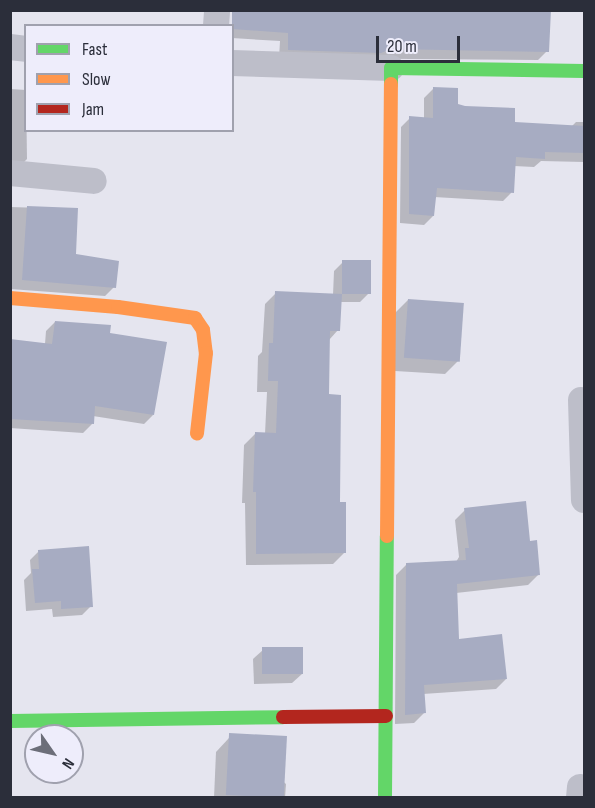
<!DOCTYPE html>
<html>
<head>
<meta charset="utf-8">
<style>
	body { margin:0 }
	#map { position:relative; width:595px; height:808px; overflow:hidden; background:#e5e5ef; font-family:"Sofia Sans Condensed",sans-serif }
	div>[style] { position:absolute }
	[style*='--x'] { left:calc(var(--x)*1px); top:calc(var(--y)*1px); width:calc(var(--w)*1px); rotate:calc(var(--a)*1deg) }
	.shadow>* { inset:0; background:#0003 }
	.building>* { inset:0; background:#a7acc2; transform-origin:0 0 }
	.street>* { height:26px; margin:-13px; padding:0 13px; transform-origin:13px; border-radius:13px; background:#bdbec9 }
	.fast>* { height:14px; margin:-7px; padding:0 7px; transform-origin:7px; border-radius:7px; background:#63d668 }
	.slow>* { height:14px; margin:-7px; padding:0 7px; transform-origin:7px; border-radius:7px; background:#ff974d }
	.jam>* { height:14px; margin:-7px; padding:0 7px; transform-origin:7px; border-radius:7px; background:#b3261e }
	span { translate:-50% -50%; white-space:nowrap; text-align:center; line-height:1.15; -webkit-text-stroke:6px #eeedfb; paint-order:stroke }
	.frame { position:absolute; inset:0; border:12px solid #2b2e3a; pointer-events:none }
	.legend { position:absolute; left:24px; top:24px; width:210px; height:108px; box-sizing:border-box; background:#eeedfb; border:2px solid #a0a1ae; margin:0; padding:8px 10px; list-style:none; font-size:18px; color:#2b2e3a }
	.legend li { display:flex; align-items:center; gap:12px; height:30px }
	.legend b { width:30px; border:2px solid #a0a1ae }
	.north { position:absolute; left:24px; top:724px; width:60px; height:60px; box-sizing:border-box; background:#eeedfb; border:2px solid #a0a1ae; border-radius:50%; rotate:124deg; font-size:16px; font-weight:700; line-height:24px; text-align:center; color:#2b2e3a }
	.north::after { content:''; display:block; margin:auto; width:21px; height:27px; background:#6c6e79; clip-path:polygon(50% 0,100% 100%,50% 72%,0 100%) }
	.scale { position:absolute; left:376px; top:36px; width:84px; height:27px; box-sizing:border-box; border:3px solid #2b2e3a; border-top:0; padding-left:8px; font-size:18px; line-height:21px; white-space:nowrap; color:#2b2e3a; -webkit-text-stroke:4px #eeedfb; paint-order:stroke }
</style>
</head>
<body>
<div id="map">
	<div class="shadow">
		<div style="clip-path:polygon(232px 26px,547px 51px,538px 60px,279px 58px,280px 41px,232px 38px)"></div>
		<div style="clip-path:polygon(10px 89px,26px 90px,27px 159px,18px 168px,10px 168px)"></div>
		<div style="clip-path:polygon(433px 89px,456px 105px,513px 123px,571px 127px,576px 122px,584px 122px,584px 162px,541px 161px,534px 167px,514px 166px,512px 192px,503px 201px,434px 197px,433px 216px,424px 225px,400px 223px,401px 127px,410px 118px,424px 119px,424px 98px)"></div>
		<div style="clip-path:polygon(10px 207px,77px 209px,74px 255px,114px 287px,105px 296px,10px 289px)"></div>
		<div style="clip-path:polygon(343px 262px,369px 293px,360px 302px,340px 302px,338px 330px,329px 340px,327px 396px,345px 552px,333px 564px,246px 565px,245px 503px,242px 503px,244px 445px,255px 434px,265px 434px,267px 392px,257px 392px,258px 356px,262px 352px,265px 304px,276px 293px,333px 295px,334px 271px)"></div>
		<div style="clip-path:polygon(408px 300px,458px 361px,445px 374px,395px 371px,395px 313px)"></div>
		<div style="clip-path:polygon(55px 322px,109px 334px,153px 415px,144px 424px,93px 416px,92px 424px,83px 433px,10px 428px,10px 340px,45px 344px,46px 331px)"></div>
		<div style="clip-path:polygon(465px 510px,529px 543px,539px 574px,528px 585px,456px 593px,458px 641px,506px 679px,496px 689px,423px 694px,424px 713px,414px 723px,395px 724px,396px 575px,406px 565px,456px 562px,459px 557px,455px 520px)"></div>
		<div style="clip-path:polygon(39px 551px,91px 606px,82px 615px,53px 617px,52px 609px,26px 611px,24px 580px,31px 573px,30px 560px)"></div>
		<div style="clip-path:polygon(263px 650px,302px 674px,292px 683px,254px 684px,253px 659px)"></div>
		<div style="clip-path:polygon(229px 738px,286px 784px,285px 798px,214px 798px,216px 752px)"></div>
	</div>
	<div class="building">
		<div style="clip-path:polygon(232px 10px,551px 10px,549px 52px,391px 49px,381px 53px,288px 50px,288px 33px,232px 29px)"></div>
		<div style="clip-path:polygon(433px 87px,458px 88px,458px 104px,465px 106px,515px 108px,515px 122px,585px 126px,585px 153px,545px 152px,545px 159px,516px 157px,514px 193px,437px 188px,434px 216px,409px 214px,409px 116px,433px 118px)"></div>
		<div style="clip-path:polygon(27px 206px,78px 208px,76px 254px,119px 261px,116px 288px,22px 280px)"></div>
		<div style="left:342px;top:260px;width:29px;height:34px"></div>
		<div style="clip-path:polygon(275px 291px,342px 294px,340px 331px,330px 331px,329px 394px,341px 395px,340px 502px,346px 502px,346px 553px,256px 554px,256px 492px,253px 492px,255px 432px,276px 433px,278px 381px,268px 381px,269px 343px,273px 343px)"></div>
		<div style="left:408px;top:299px;width:56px;height:59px;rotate:4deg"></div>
		<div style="clip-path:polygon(55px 321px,111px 325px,110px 333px,167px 342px,154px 415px,95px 406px,94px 424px,10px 419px,10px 339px,52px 344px)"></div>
		<div style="clip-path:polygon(526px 501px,530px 541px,537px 540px,540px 575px,457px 584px,459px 639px,502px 634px,507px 679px,424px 685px,426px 713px,405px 715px,406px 563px,466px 560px,465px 548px,469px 548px,464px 508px)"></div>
		<div style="clip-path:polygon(89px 546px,93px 607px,61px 609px,61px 601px,35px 603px,32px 569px,39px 569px,38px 550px)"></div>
		<div style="left:303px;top:647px;width:27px;height:41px;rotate:90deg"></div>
		<div style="left:287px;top:736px;width:62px;height:58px;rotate:93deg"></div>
	</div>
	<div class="street">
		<div style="--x:216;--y:26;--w:16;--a:-86"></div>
		<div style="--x:10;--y:47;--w:16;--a:7"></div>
		<div style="--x:232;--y:63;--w:159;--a:1.8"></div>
		<div style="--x:10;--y:173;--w:84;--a:5.4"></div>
		<div style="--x:581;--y:400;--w:100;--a:88.3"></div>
		<div style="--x:579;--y:798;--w:11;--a:-85"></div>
	</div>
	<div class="fast">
		<div style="--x:391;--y:84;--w:16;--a:-90"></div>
		<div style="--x:391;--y:68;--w:193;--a:0.9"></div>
		<div style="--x:10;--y:721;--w:273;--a:-0.8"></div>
		<div style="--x:385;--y:798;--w:262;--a:-89.6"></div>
	</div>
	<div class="slow">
		<div style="--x:10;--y:298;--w:108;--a:4.8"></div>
		<div style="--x:118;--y:307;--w:78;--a:8.1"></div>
		<div style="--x:195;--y:318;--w:14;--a:56"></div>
		<div style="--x:203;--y:330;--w:23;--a:83"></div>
		<div style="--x:206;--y:353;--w:81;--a:96.4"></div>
		<div style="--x:387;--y:536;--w:452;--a:-89.5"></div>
	</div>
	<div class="jam">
		<div style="--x:283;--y:717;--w:103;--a:-0.6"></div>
	</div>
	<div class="frame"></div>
	<ul class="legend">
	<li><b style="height:8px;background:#63d668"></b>Fast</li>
	<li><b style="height:8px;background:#ff974d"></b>Slow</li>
	<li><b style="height:8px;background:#b3261e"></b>Jam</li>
	</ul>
	<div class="north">N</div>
	<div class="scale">20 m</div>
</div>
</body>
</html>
